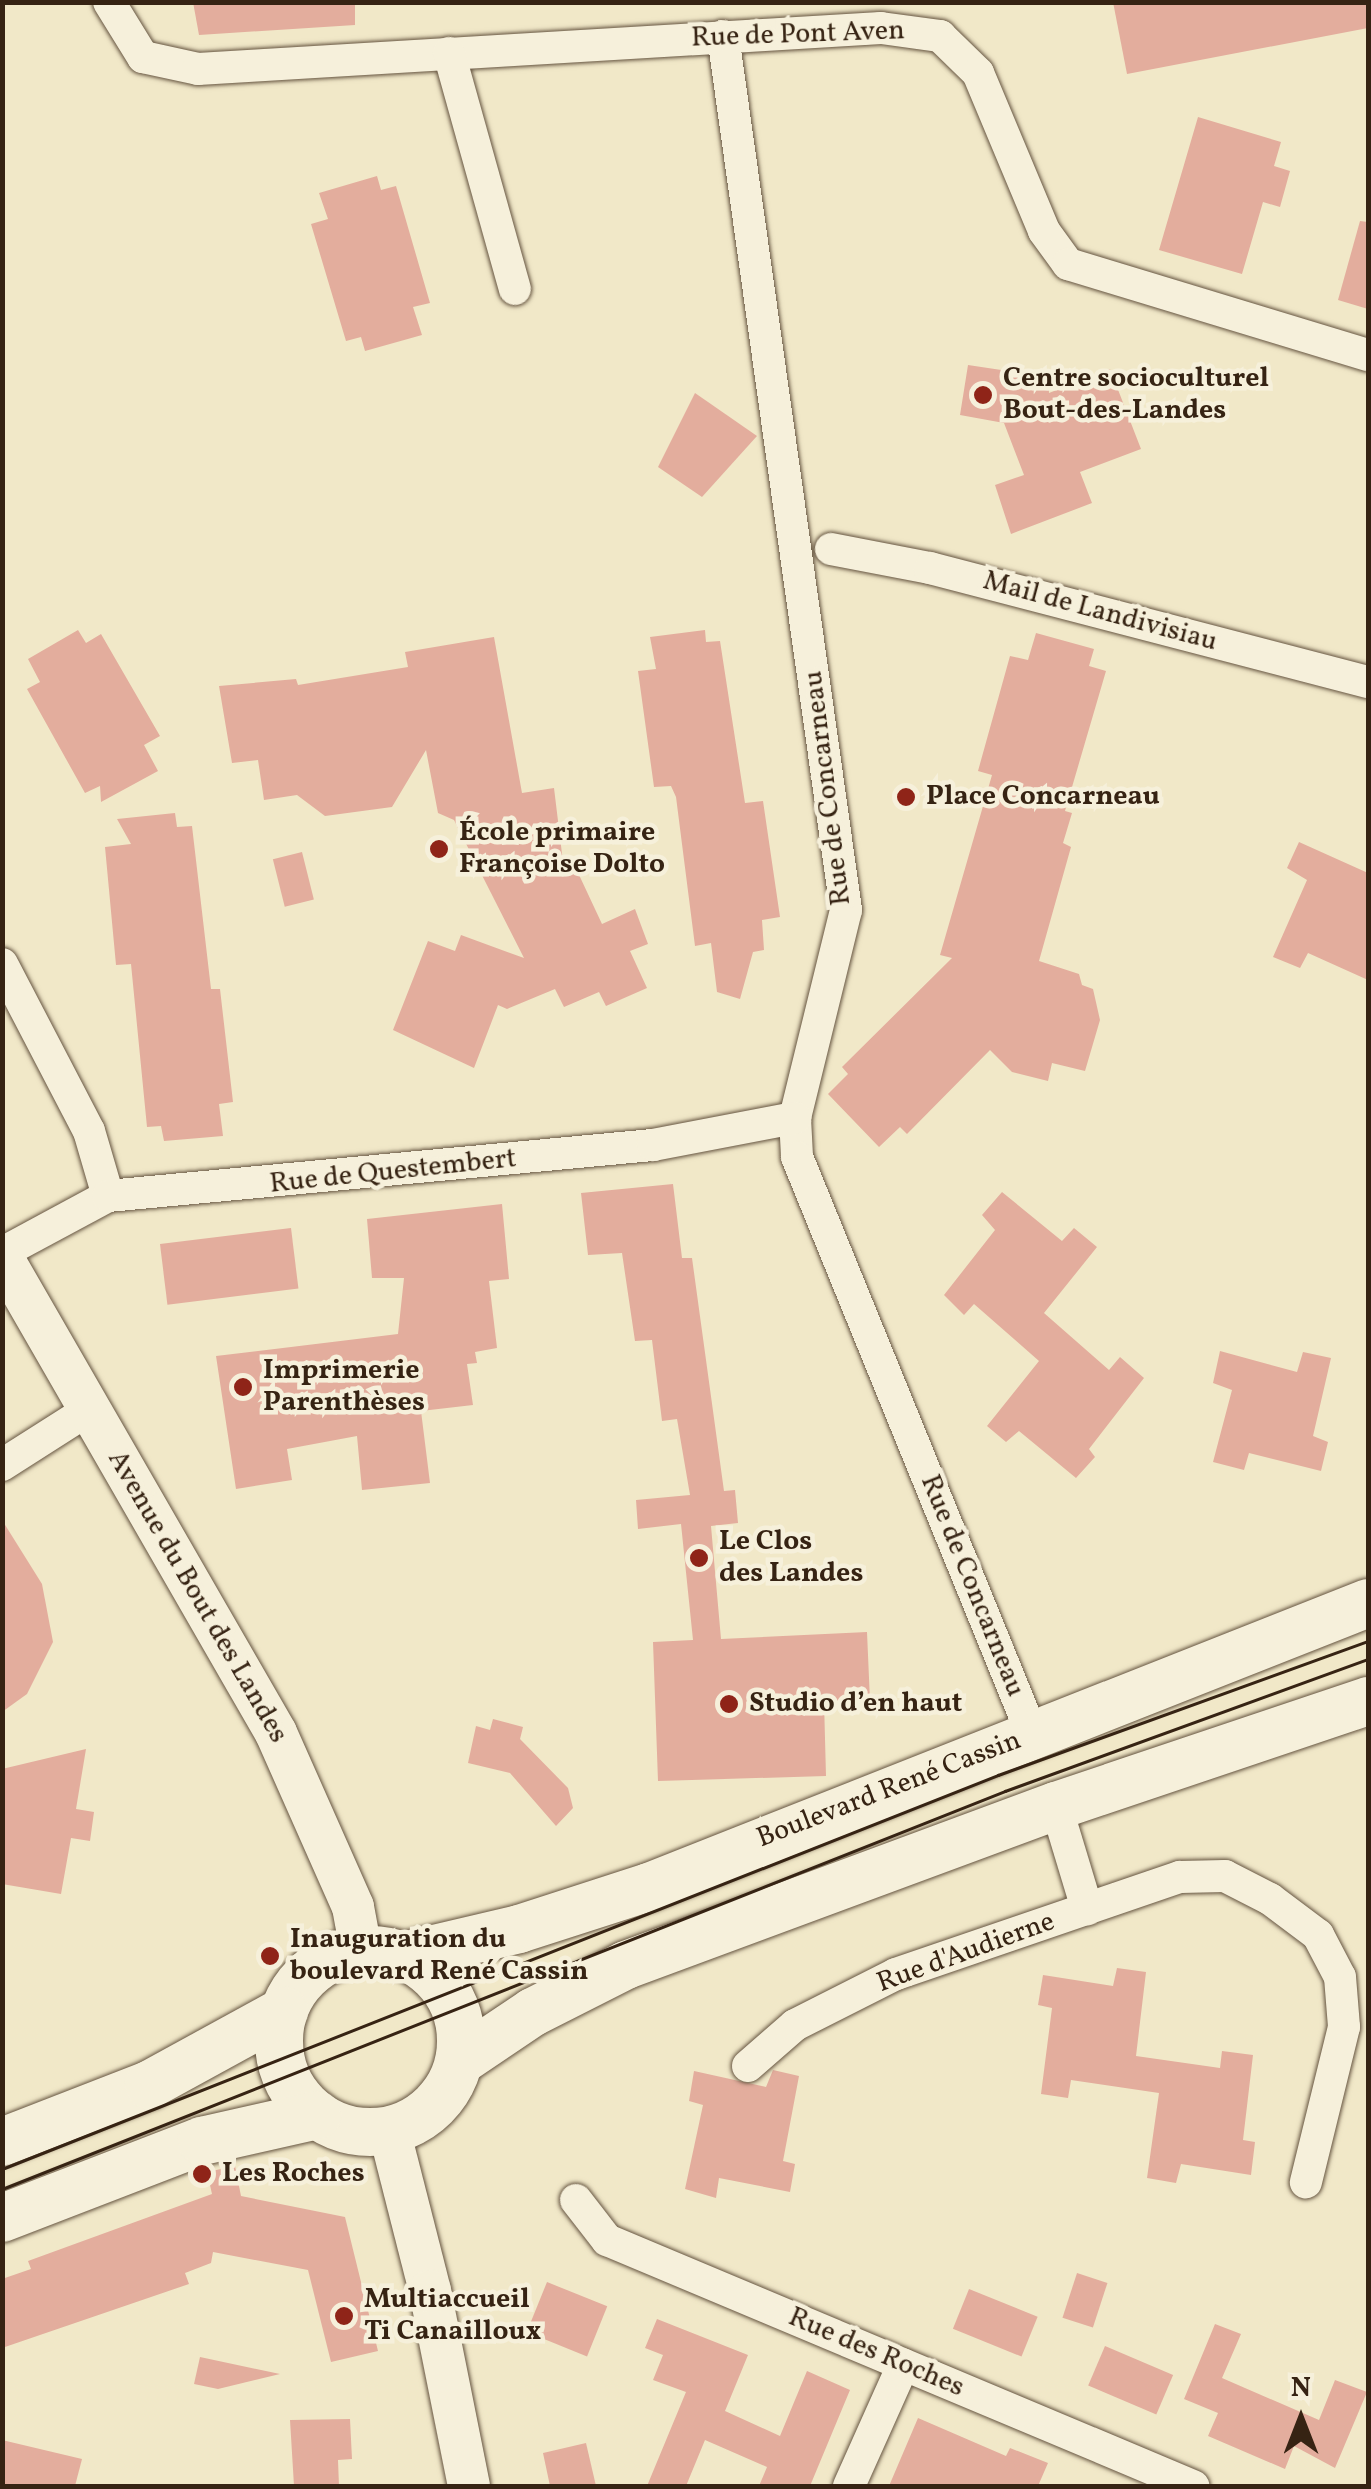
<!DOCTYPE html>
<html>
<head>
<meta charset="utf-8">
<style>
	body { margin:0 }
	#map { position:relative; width:1371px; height:2489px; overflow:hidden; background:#f1e8c8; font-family:Vollkorn,serif }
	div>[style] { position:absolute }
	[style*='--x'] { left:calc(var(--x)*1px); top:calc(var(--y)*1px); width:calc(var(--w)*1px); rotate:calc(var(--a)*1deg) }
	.building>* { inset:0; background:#e3ad9d; transform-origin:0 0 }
	.roads { filter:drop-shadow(0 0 2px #655440) drop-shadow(0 0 2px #655440) }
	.minor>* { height:32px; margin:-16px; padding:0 16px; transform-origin:16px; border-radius:16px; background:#f6f0db }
	.tertiary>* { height:42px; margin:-21px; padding:0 21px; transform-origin:21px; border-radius:21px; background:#f6f0db }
	.secondary>* { height:48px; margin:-24px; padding:0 24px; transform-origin:24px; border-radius:24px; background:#f6f0db }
	.secondary>.ring { margin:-24px; padding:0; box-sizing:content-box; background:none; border:48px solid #f6f0db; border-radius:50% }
	.tram>* { height:2.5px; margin:-1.25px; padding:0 1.25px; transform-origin:1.25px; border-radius:1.25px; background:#362313 }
	.dots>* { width:28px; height:28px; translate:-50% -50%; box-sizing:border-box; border:5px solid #f6f0db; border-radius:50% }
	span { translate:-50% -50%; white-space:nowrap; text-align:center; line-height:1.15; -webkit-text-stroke:9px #f6f0db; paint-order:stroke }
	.street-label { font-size:28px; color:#362313 }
	.poi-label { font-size:28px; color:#362313; font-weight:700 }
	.left { translate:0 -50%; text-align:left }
	.frame { position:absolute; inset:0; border:5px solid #362313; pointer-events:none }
	.north { position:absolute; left:1251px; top:2369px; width:100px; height:100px; -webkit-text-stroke:8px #f6f0db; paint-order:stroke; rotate:0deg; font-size:28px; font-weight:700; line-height:40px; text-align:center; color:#362313 }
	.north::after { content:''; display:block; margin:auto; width:35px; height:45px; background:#362313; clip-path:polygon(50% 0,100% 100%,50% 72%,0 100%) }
</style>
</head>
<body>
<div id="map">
	<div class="building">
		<div style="clip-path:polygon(193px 2px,355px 2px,355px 25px,199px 35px)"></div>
		<div style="clip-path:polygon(1113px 2px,1368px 2px,1368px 28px,1127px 74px)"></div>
		<div style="clip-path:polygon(1198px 117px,1281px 142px,1274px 166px,1290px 171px,1280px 207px,1263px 202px,1242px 274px,1159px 250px)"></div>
		<div style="clip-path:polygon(377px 176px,381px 190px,396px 186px,430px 303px,413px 307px,422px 335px,365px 351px,361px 337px,346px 341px,311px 224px,328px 219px,319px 193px)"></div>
		<div style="clip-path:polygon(1360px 221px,1368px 222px,1368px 309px,1338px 300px)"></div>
		<div style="clip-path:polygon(968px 365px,1048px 377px,1049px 393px,1110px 369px,1141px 449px,1080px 472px,1092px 503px,1011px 534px,995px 485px,1024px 475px,1004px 423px,960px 415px)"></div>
		<div style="clip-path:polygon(695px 393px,757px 436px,702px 497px,658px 467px)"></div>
		<div style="clip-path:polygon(78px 630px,86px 643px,101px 634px,160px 736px,144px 745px,158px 771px,101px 802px,100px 786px,85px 793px,27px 689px,40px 682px,28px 659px)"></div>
		<div style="clip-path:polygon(705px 630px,706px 642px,720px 641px,745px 803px,763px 801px,780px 917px,762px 920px,764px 950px,753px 952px,740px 999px,717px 992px,711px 943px,695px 946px,676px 797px,671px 786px,654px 787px,638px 671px,656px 669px,650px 637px)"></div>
		<div style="clip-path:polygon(1036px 633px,1094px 649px,1089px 666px,1106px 671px,1065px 811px,1072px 813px,1063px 843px,1071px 847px,1039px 961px,1079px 974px,1082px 985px,1093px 989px,1100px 1020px,1085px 1071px,1052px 1063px,1048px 1081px,1012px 1072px,990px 1050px,907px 1134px,900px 1127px,879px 1147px,828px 1094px,848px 1074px,842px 1067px,952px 958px,940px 955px,992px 775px,978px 771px,1010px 656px,1028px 660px)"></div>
		<div style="clip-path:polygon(494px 637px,522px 793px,554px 788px,563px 862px,573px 862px,602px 924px,635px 909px,648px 944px,630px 951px,647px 988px,606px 1006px,599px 992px,564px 1007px,555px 989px,507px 1009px,498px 1005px,474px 1068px,393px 1030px,428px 941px,455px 951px,461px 935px,524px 958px,454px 820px,438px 813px,426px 750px,392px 807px,325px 816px,297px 795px,264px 800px,258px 760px,232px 763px,219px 686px,296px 679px,298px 685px,408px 667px,405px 652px)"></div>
		<div style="clip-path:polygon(175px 813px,177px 827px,192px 826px,211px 989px,220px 989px,233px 1102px,219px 1104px,223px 1136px,164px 1141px,161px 1126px,147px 1127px,131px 964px,116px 965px,105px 847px,131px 844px,117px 819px)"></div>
		<div style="clip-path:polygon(1299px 842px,1368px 873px,1368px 980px,1308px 953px,1300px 968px,1273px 957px,1307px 880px,1287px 868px)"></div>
		<div style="left:302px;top:852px;width:49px;height:30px;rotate:76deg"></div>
		<div style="clip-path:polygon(673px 1184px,682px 1258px,692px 1258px,724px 1491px,735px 1490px,738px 1523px,711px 1526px,721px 1639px,867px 1632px,870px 1701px,824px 1701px,826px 1776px,658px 1781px,653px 1642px,693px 1640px,681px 1524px,638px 1529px,636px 1500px,690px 1495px,677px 1419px,662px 1421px,652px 1340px,635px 1341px,622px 1253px,588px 1255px,581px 1193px)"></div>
		<div style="clip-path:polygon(1002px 1192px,1062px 1241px,1074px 1228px,1097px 1247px,1044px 1313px,1109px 1370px,1120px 1357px,1144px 1378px,1089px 1449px,1095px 1457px,1076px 1478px,1019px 1431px,1006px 1442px,987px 1426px,1039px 1361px,974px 1304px,964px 1315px,944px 1295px,995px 1230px,982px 1215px)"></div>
		<div style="clip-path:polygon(502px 1204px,509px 1279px,489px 1281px,497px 1348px,475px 1352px,477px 1363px,467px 1364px,473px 1405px,421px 1411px,430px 1483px,362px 1490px,357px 1436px,287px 1449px,292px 1480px,236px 1489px,216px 1356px,398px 1334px,404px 1278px,372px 1278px,367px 1219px)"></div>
		<div style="left:291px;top:1228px;width:61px;height:132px;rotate:83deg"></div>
		<div style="clip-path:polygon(1220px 1351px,1297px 1372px,1303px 1352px,1331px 1358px,1313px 1436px,1328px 1442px,1321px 1471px,1249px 1453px,1244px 1470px,1213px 1462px,1232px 1390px,1213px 1383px)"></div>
		<div style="clip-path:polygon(2px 1520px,42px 1584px,53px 1642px,27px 1694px,2px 1712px)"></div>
		<div style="clip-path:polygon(493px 1719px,523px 1727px,520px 1739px,568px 1788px,573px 1808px,556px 1826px,510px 1773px,468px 1763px,476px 1726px,490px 1730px)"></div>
		<div style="clip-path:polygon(86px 1749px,76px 1809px,94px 1812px,90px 1841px,71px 1838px,61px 1894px,2px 1884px,2px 1769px)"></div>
		<div style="clip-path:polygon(1117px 1968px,1146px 1972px,1136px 2056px,1220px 2068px,1222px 2051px,1253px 2055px,1243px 2140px,1255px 2142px,1251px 2175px,1181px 2164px,1176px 2183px,1147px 2178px,1159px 2093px,1071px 2080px,1068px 2098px,1041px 2094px,1052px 2008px,1038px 2005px,1043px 1975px,1113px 1986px)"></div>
		<div style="clip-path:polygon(773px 2070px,799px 2076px,783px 2161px,795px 2164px,790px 2192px,719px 2178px,716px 2198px,685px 2189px,703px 2105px,689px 2101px,694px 2071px,766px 2087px)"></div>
		<div style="clip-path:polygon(235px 2166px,241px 2196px,345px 2217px,378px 2351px,331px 2362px,308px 2270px,213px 2252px,211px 2263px,185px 2273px,189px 2284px,2px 2348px,2px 2279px,31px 2269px,28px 2261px,212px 2194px,207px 2172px)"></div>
		<div style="left:1077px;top:2273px;width:32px;height:47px;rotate:18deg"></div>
		<div style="left:547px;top:2282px;width:65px;height:54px;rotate:22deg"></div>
		<div style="left:969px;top:2289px;width:74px;height:43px;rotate:22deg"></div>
		<div style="clip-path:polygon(657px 2319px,748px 2355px,725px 2411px,780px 2436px,807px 2371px,850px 2390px,810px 2486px,759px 2486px,767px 2467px,705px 2440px,686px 2486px,647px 2486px,686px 2392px,653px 2380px,663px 2355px,645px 2348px)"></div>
		<div style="clip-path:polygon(1215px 2324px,1241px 2334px,1222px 2378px,1319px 2420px,1335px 2380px,1367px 2392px,1335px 2468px,1294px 2446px,1285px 2469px,1208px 2436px,1218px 2413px,1184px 2399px)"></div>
		<div style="left:1105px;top:2346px;width:74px;height:43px;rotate:23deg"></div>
		<div style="clip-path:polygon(200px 2357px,280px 2374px,218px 2389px,194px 2384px)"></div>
		<div style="clip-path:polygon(918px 2418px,1006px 2456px,1010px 2448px,1048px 2463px,1038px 2486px,889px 2486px)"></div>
		<div style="clip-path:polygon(350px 2419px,352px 2459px,338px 2460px,339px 2486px,294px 2486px,290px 2420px)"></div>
		<div style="clip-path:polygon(2px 2440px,82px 2459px,75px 2486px,2px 2486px)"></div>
		<div style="clip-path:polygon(586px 2443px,596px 2486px,550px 2486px,543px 2453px)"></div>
	</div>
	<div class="roads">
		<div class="minor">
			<div style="--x:109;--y:2;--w:65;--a:58.3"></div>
			<div style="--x:143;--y:57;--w:56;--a:12.3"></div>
			<div style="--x:198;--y:69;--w:684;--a:-3.44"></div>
			<div style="--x:881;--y:28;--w:60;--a:7.7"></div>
			<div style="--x:940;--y:36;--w:53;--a:44.2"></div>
			<div style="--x:978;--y:73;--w:171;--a:67.3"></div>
			<div style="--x:1044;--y:231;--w:41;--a:54"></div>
			<div style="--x:1068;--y:264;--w:313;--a:16.9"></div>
			<div style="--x:723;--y:36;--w:883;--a:81.99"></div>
			<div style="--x:846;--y:910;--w:214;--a:103.8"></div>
			<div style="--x:795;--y:1118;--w:39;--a:87"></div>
			<div style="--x:797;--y:1157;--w:623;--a:67.84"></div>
			<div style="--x:449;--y:53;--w:245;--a:74.4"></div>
			<div style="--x:831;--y:549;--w:101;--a:10.9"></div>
			<div style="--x:930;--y:568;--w:453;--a:14.6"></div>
			<div style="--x:2;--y:964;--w:188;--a:62.5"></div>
			<div style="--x:89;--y:1131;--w:68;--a:73.7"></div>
			<div style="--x:2;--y:1253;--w:120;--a:-28.3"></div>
			<div style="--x:108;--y:1196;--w:547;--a:-5.35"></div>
			<div style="--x:653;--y:1145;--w:145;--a:-10.8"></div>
			<div style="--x:2;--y:1465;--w:104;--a:-32.5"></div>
			<div style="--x:1056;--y:1806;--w:108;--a:73.2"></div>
			<div style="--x:748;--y:2066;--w:62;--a:-41.1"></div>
			<div style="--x:795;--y:2025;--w:113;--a:-26.8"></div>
			<div style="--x:896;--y:1974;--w:300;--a:-18.9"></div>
			<div style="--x:1180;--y:1877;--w:45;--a:-1.3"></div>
			<div style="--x:1225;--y:1876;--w:51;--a:27.1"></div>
			<div style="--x:1270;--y:1899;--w:60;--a:36.9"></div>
			<div style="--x:1318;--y:1935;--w:47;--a:62.4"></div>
			<div style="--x:1340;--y:1977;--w:50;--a:85.4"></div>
			<div style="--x:1344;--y:2027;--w:160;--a:103.8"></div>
			<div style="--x:576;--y:2200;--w:51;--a:52.2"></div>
			<div style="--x:607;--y:2240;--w:636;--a:22.77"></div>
			<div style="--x:849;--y:2486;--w:133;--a:-65.9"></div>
		</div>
		<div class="tertiary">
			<div style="--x:2;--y:1257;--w:549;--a:60.07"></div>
			<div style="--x:276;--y:1733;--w:190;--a:66.1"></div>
			<div style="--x:353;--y:1907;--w:44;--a:79.5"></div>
			<div style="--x:389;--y:2130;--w:166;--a:75.7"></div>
			<div style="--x:430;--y:2291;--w:199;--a:78.7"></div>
		</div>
		<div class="secondary">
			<div class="ring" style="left:279px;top:1950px;width:134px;height:134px"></div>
			<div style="--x:404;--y:1956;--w:118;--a:-13.2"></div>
			<div style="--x:519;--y:1929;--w:137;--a:-17.9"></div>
			<div style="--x:649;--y:1887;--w:773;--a:-21.55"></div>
			<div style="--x:460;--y:2061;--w:88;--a:-33.9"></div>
			<div style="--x:533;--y:2012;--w:104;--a:-26.8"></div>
			<div style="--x:626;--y:1965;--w:458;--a:-20.3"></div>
			<div style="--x:1056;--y:1806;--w:329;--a:-18.6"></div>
			<div style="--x:2;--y:2142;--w:158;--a:-21.2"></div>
			<div style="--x:149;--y:2085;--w:154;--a:-28.7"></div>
			<div style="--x:2;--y:2218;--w:214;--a:-21.1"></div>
			<div style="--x:202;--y:2141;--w:118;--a:-12.7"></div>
		</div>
	</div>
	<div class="tram">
		<div style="--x:2;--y:2169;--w:1071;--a:-21.58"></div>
		<div style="--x:998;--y:1775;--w:394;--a:-19.9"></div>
		<div style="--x:2;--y:2189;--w:1079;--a:-21.64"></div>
		<div style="--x:1005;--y:1791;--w:386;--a:-20"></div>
	</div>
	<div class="dots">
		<div style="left:983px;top:395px;background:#8f2418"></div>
		<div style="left:906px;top:797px;background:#8f2418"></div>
		<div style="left:439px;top:849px;background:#8f2418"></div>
		<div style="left:243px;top:1387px;background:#8f2418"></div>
		<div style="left:699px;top:1558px;background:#8f2418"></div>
		<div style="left:729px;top:1704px;background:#8f2418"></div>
		<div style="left:270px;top:1956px;background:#8f2418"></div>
		<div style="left:202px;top:2174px;background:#8f2418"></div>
		<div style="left:344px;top:2316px;background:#8f2418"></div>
	</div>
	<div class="street-label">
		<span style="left:798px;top:35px;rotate:-2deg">Rue de Pont Aven</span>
		<span style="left:1100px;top:612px;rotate:15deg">Mail de Landivisiau</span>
		<span style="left:828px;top:788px;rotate:-97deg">Rue de Concarneau</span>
		<span style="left:393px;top:1172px;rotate:-6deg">Rue de Questembert</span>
		<span style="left:972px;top:1586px;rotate:68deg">Rue de Concarneau</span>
		<span style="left:197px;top:1597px;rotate:60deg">Avenue du Bout des Landes</span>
		<span style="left:889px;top:1790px;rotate:-21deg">Boulevard René Cassin</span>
		<span style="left:966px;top:1953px;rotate:-20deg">Rue d'Audierne</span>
		<span style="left:876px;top:2353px;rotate:23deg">Rue des Roches</span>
	</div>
	<div class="poi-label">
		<span class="left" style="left:1003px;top:395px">Centre socioculturel<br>Bout-des-Landes</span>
		<span class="left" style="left:926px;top:797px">Place Concarneau</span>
		<span class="left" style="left:459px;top:849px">École primaire<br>Françoise Dolto</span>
		<span class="left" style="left:263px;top:1387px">Imprimerie<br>Parenthèses</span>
		<span class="left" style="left:719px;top:1558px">Le Clos<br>des Landes</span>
		<span class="left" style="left:749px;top:1704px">Studio d’en haut</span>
		<span class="left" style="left:290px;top:1956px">Inauguration du<br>boulevard René Cassin</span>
		<span class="left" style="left:222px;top:2174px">Les Roches</span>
		<span class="left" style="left:364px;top:2316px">Multiaccueil<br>Ti Canailloux</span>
	</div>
	<div class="frame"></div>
	<div class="north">N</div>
</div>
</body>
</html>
